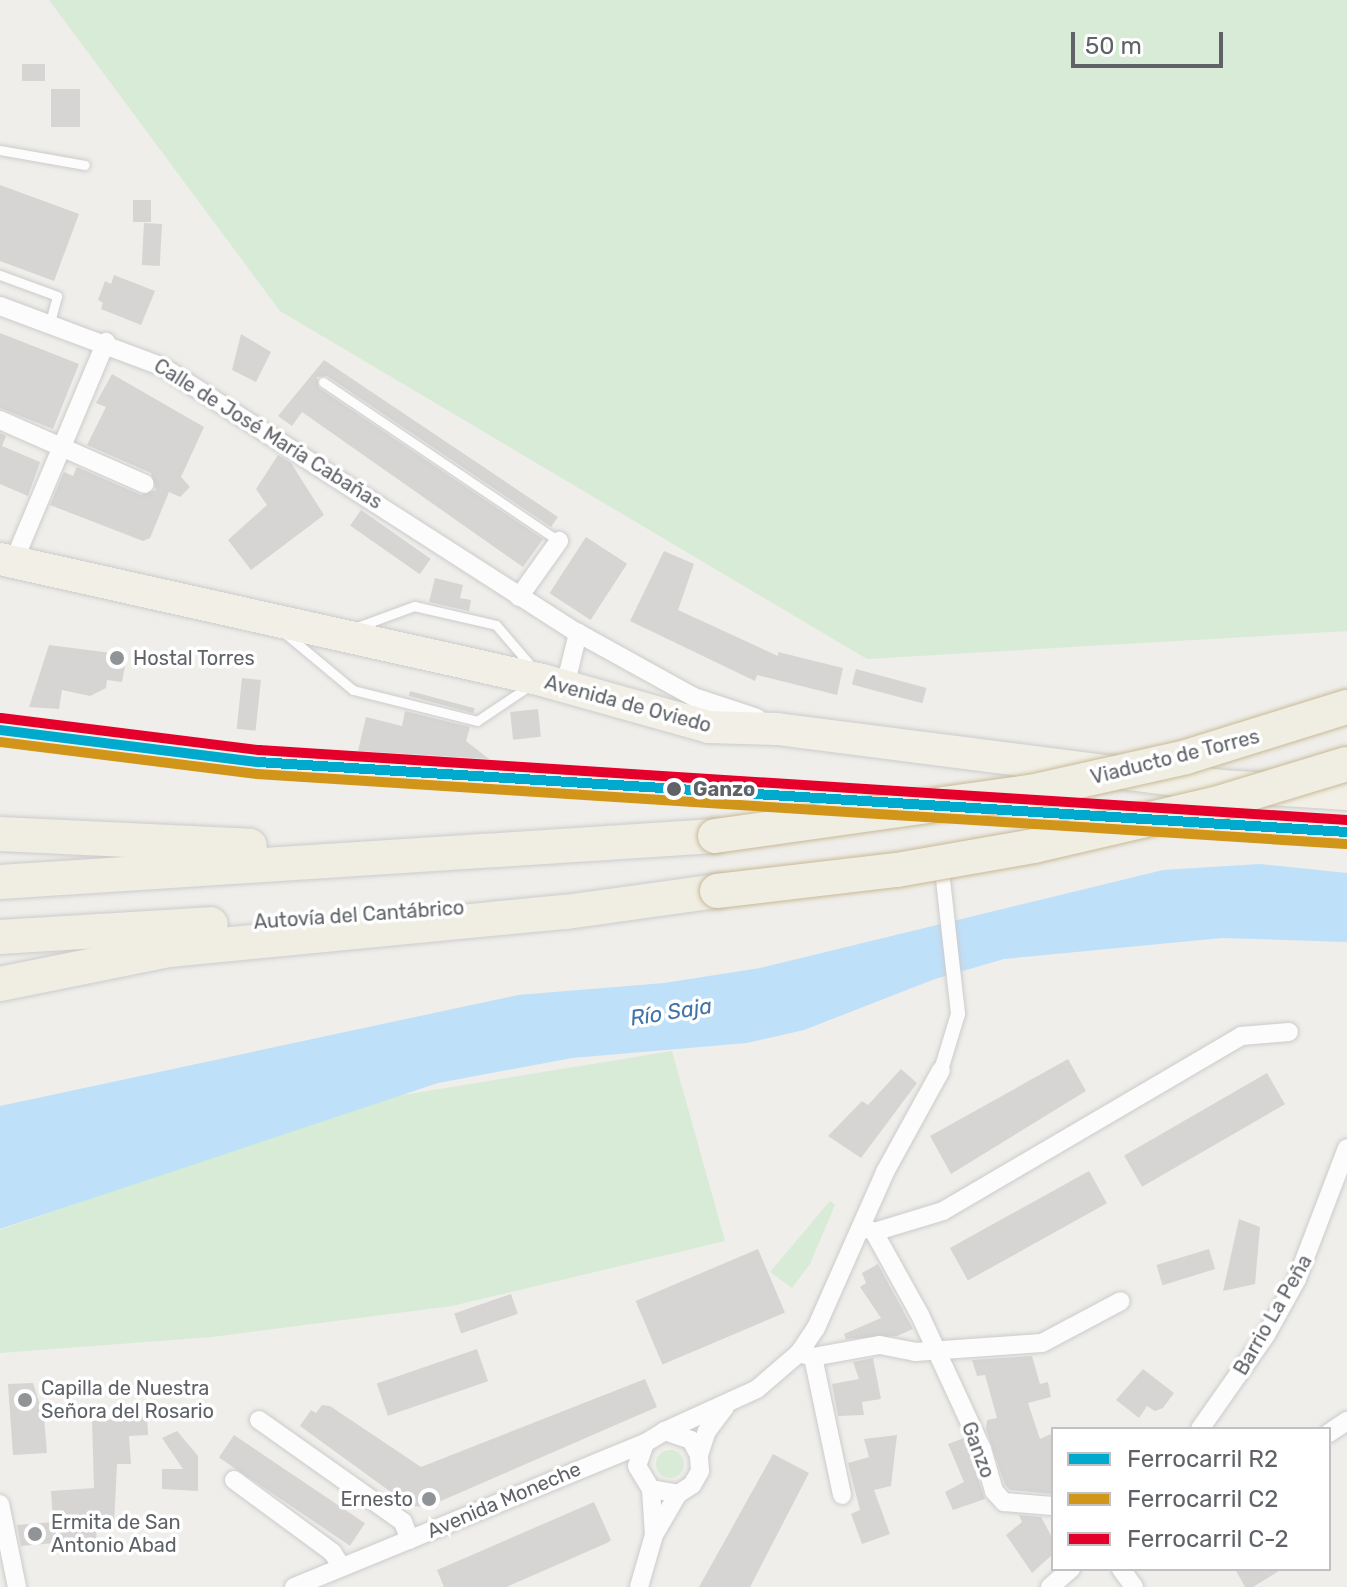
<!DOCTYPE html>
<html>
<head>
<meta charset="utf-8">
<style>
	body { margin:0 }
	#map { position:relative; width:1347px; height:1587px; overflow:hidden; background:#efeeea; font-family:Rubik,sans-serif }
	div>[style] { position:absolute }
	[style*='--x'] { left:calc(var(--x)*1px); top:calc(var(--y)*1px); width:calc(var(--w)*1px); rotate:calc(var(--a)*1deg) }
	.green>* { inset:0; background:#d8ebd6 }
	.round { border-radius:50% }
	.water>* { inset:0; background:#bfe0f9 }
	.building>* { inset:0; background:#d6d5d3; transform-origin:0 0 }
	.roads { filter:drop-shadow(0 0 2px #cbcccc) drop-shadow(0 0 2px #cbcccc) }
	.service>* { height:9px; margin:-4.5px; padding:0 4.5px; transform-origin:4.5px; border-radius:4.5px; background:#fdfcfc }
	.pedestrian>* { height:14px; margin:-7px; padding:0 7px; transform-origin:7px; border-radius:7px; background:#fdfcfc }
	.minor>* { height:18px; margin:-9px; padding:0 9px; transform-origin:9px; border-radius:9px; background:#fdfcfc }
	.trunk>* { height:32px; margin:-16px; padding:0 16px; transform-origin:16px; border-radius:16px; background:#f2f0e6 }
	.motorway>* { height:34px; margin:-17px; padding:0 17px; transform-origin:17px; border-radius:17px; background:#f0ede3 }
	.bridges { filter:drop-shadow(0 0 2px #c8b996) drop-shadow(0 0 2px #c8b996) }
	.motorway-bridge>* { height:34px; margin:-17px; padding:0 17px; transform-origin:17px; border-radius:17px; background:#f0ede3 }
	.rail-1>* { height:10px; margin:-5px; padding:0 5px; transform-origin:5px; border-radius:5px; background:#00a9ce }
	.rail-2>* { height:10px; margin:-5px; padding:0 5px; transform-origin:5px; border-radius:5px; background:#d1951a }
	.rail-3>* { height:10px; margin:-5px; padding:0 5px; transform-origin:5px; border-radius:5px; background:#e4002b }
	.dots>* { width:22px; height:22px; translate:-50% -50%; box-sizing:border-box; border:4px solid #fff; border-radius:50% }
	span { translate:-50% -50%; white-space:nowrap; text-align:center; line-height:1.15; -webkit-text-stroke:7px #fff; paint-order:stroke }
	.street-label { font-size:20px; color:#5f6368 }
	.poi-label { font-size:20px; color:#5f6368 }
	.left { translate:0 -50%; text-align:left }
	.right { translate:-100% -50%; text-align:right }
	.stop-label { font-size:20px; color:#5f6368; font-weight:700 }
	.water-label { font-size:22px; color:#4174aa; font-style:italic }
	.legend { position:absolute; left:1051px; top:1427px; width:280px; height:144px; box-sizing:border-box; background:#fff; border:2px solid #bfc1c3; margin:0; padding:10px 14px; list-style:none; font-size:24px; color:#5f6368 }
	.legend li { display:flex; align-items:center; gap:16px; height:40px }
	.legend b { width:40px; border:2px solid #bfc1c3 }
	.scale { position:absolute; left:1071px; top:32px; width:152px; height:36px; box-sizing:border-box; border:4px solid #5f6368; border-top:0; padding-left:10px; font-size:24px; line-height:28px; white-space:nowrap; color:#5f6368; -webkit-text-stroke:6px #fff; paint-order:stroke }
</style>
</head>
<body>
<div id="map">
	<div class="green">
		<div style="clip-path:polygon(49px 0,1347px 0,1347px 631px,867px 659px,280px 311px)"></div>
		<div style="clip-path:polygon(672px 1051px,725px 1241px,452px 1306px,212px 1337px,0 1353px,0 1230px,378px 1099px)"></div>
		<div style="clip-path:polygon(830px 1201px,835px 1205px,810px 1264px,792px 1288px,770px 1272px)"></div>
		<div class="round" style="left:656px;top:1450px;width:28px;height:28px"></div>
	</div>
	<div class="water">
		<div style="clip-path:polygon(1260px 864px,1347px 873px,1347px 942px,1222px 938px,1004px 959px,935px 979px,804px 1030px,747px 1043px,572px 1058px,438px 1083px,0 1229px,0 1106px,518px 995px,664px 983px,760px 968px,1163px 870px)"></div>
	</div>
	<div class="building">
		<div style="left:22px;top:64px;width:23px;height:17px"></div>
		<div style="left:51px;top:89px;width:29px;height:38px"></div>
		<div style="clip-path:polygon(0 185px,79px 214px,54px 281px,0 261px)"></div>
		<div style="left:133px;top:200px;width:18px;height:22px"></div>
		<div style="left:144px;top:223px;width:18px;height:42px;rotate:3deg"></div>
		<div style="clip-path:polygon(114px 275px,155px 291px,141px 325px,101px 309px,103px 303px,98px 300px,105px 281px,111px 284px)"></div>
		<div style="clip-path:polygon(0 333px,79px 364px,53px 429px,0 408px)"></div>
		<div style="clip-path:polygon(241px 334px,271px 352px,256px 382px,232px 370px)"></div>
		<div style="clip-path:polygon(324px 360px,558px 517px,551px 527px,327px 376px,317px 377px,319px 388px,543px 539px,523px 567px,302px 412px,292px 426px,278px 416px)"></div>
		<div style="clip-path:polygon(112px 374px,204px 427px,181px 477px,190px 487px,180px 497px,169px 492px,150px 538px,143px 541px,50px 505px,64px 472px,73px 476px,77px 467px,141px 495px,156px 490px,151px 473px,87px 445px,106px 407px,96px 403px)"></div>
		<div style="clip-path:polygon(0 433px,6px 436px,2px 446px,40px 462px,28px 496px,0 484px)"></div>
		<div style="clip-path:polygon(278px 455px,291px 463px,324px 515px,251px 570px,228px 540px,267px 505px,256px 489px)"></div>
		<div style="left:361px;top:510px;width:85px;height:19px;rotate:35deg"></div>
		<div style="left:586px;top:537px;width:49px;height:67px;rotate:33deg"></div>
		<div style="clip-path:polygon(664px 551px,694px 564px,678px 610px,778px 656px,778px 652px,843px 668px,837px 695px,757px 675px,755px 681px,630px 621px)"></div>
		<div style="clip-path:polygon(435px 578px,463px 585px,460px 598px,471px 600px,469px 611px,429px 602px)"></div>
		<div style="clip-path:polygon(49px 645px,127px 655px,122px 682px,107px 680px,106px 688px,90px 696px,62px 690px,59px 709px,29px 707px)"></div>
		<div style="left:856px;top:669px;width:73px;height:16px;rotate:15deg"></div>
		<div style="left:242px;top:678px;width:19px;height:51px;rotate:6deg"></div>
		<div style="left:410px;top:691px;width:67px;height:5px;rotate:15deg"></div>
		<div style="left:538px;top:709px;width:28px;height:28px;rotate:84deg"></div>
		<div style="clip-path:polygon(405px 711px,470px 727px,466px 741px,489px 759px,358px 751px,366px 717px,402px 726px)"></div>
		<div style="clip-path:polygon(1068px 1059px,1086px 1091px,951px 1174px,930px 1136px)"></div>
		<div style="clip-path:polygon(901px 1069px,917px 1083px,861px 1158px,828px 1136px,862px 1101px,868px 1105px)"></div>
		<div style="left:1267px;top:1073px;width:36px;height:165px;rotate:60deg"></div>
		<div style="left:1089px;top:1171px;width:37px;height:159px;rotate:61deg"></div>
		<div style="clip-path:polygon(1239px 1219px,1260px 1227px,1255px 1284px,1223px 1291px)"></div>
		<div style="left:758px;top:1249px;width:69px;height:133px;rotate:67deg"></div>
		<div style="left:1209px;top:1249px;width:21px;height:55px;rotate:73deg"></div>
		<div style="clip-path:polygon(878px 1264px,913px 1329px,897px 1336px,846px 1339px,844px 1334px,881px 1318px,860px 1287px,866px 1283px,862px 1273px)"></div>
		<div style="left:511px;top:1294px;width:21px;height:60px;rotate:71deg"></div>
		<div style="left:477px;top:1349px;width:34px;height:106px;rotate:71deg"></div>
		<div style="clip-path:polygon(1032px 1356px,1040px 1384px,1048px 1382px,1051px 1397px,1028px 1403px,1040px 1439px,1053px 1433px,1053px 1494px,1010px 1490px,1005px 1485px,986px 1429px,987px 1420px,997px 1418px,985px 1375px,977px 1376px,972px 1360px)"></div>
		<div style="clip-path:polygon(873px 1358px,881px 1399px,862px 1402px,864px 1415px,838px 1416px,832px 1384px,859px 1379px,853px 1362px)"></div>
		<div style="clip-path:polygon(1143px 1369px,1174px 1393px,1163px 1408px,1155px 1411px,1147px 1406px,1139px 1418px,1116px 1400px)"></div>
		<div style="clip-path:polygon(645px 1379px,657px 1407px,427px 1507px,410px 1506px,300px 1426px,311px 1410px,316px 1413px,322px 1405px,330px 1406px,421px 1467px)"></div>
		<div style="clip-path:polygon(33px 1383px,44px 1417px,47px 1453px,13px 1455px,8px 1384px)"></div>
		<div style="clip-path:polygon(147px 1416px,148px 1435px,129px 1436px,131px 1464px,117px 1464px,114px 1526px,96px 1527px,97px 1548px,55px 1551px,55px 1543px,21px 1546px,17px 1525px,53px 1522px,51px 1491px,94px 1488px,92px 1421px)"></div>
		<div style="clip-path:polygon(177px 1431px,198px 1456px,198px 1491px,162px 1489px,162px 1469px,183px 1469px,162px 1438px)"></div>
		<div style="left:234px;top:1435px;width:158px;height:27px;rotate:34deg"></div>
		<div style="clip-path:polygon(897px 1435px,891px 1486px,874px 1490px,890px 1534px,862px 1544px,851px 1514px,860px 1510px,848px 1463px,869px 1457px,864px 1439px)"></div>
		<div style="clip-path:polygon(964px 1438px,985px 1499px,953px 1510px,945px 1492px,964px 1482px,948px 1444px)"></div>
		<div style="clip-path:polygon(773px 1454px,809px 1473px,750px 1587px,699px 1587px)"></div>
		<div style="clip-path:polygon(594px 1502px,611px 1540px,607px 1543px,506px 1587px,444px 1587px,437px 1570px)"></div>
		<div style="clip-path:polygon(1019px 1515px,1041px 1517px,1053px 1539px,1053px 1554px,1032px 1573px,1006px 1535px,1022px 1522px)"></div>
		<div style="clip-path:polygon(1235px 1569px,1282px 1569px,1253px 1587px,1245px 1587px)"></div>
	</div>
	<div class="roads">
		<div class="service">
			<div style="--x:0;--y:150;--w:86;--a:10"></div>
			<div style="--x:0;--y:275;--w:61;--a:20.2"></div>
			<div style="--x:57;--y:296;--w:28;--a:105"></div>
			<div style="--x:323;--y:382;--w:285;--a:34"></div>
			<div style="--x:357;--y:627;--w:61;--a:-20.2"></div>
			<div style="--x:414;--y:606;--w:84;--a:13"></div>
			<div style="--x:496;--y:625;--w:55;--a:49.4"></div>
			<div style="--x:287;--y:635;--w:86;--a:39.8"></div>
			<div style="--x:353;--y:690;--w:128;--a:14"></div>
			<div style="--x:477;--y:721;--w:63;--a:-33.9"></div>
		</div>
		<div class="pedestrian">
			<div style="--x:941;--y:862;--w:153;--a:83.6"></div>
			<div style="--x:958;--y:1014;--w:59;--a:106.9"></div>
		</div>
		<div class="minor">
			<div style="--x:0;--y:306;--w:174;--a:20.5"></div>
			<div style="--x:163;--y:367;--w:493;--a:32.7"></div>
			<div style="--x:578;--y:633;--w:132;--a:28.9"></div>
			<div style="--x:694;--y:697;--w:66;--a:18.4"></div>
			<div style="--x:0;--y:420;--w:158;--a:23.8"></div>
			<div style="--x:13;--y:563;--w:240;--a:-67.2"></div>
			<div style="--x:519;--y:597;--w:69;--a:-54.5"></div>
			<div style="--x:565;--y:686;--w:55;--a:-76.2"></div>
			<div style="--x:863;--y:1227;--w:12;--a:24"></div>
			<div style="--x:874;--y:1232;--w:95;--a:61"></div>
			<div style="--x:920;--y:1315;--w:148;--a:65.2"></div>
			<div style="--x:982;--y:1449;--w:44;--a:74.1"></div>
			<div style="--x:994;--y:1491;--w:15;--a:48"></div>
			<div style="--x:1004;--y:1502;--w:49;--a:4.7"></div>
			<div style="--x:874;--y:1232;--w:72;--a:-16.9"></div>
			<div style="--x:943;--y:1211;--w:346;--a:-30.4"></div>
			<div style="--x:1241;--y:1036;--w:48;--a:-4.8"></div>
			<div style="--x:799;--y:1353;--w:15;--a:16"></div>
			<div style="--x:813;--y:1357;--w:68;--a:-10.2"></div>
			<div style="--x:880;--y:1345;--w:36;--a:11"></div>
			<div style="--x:915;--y:1352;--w:127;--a:-4.1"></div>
			<div style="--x:1042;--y:1343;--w:89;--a:-28"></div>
			<div style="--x:813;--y:1357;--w:141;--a:78.1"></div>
			<div style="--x:259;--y:1420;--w:176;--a:35.3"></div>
			<div style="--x:403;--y:1522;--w:19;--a:69"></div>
			<div style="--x:1200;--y:1429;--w:115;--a:-54.9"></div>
			<div style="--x:1266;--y:1335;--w:64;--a:-61"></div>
			<div style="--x:1297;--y:1279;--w:140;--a:-69.1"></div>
			<div style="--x:665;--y:1431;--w:101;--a:-24.5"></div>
			<div style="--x:757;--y:1389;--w:55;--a:-40.6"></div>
			<div style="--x:799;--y:1353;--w:30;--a:-56"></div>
			<div style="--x:816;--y:1328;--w:171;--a:-66.1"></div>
			<div style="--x:885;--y:1172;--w:116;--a:-61.2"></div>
			<div style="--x:1329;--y:1433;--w:22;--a:-34"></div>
			<div style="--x:699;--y:1455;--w:25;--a:-72"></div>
			<div style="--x:707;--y:1431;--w:30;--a:-53"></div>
			<div style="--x:234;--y:1480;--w:122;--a:36.3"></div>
			<div style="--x:332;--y:1552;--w:18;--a:56"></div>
			<div style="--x:651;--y:1489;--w:46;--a:86.3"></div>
			<div style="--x:0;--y:1504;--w:85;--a:78.4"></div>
			<div style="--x:1121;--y:1569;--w:22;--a:54"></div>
			<div style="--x:294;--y:1587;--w:379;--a:-22.3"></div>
			<div style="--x:639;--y:1587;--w:54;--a:-73.9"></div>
			<div style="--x:654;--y:1535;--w:48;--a:-59.7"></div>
			<div style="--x:678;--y:1494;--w:17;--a:-33"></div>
			<div style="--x:692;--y:1485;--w:16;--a:-60"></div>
			<div style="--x:700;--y:1471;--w:16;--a:-94"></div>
			<div style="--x:699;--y:1455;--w:17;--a:-118"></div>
			<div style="--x:691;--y:1440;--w:28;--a:-161"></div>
			<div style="--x:665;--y:1431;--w:23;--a:149"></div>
			<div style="--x:645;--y:1443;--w:24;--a:109"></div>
			<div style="--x:637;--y:1466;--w:27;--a:59"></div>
			<div style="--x:651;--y:1489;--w:27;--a:10"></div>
			<div style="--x:1050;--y:1587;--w:28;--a:-41"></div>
		</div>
		<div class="trunk">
			<div style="--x:0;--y:559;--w:555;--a:12.58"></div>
			<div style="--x:542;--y:680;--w:173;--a:15.7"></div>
			<div style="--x:709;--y:727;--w:68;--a:1.7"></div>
			<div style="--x:777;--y:729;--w:448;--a:7.3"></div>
			<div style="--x:1221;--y:786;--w:126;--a:3.6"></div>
		</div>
		<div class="motorway">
			<div style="--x:0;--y:834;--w:250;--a:2.7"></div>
			<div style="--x:0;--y:882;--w:716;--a:-3.68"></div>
			<div style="--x:0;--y:937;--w:211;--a:-3.5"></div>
			<div style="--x:0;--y:984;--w:172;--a:-11.4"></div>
			<div style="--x:169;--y:950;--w:399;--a:-5.5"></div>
			<div style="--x:566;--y:912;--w:152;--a:-7.9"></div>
		</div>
	</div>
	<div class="bridges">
		<div class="motorway-bridge">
			<div style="--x:715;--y:836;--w:318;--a:-8"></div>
			<div style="--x:1030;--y:792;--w:160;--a:-12.6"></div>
			<div style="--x:1186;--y:757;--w:169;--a:-17.3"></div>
			<div style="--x:717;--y:891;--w:181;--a:-6.7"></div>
			<div style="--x:897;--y:870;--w:139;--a:-9.9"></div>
			<div style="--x:1034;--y:846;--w:186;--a:-13.1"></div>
			<div style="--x:1215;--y:804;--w:138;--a:-16.9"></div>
		</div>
	</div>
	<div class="rail-1">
		<div style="--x:0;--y:730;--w:260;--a:7.1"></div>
		<div style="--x:258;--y:762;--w:1091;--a:3.68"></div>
	</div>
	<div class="rail-2">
		<div style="--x:0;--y:742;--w:259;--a:7.1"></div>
		<div style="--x:257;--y:774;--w:1091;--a:3.68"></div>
	</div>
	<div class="rail-3">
		<div style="--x:1;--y:718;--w:260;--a:7.1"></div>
		<div style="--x:259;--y:750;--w:1090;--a:3.68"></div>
	</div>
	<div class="dots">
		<div style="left:117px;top:658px;background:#919496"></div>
		<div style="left:674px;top:789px;background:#5f6368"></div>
		<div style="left:25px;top:1400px;background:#919496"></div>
		<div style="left:429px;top:1499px;background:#919496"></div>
		<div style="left:35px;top:1534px;background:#919496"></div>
	</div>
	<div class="street-label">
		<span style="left:268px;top:434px;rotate:32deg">Calle de José María Cabañas</span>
		<span style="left:628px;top:704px;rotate:15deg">Avenida de Oviedo</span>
		<span style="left:1175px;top:757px;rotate:-14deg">Viaducto de Torres</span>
		<span style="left:359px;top:915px;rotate:-4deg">Autovía del Cantábrico</span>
		<span style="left:1273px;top:1315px;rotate:-60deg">Barrio La Peña</span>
		<span style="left:978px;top:1450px;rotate:69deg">Ganzo</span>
		<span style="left:504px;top:1500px;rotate:-23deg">Avenida Moneche</span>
	</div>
	<div class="poi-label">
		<span class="left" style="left:133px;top:658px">Hostal Torres</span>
		<span class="left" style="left:41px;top:1400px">Capilla de Nuestra<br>Señora del Rosario</span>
		<span class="right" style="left:413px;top:1499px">Ernesto</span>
		<span class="left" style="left:51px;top:1534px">Ermita de San<br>Antonio Abad</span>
	</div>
	<div class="stop-label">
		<span class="left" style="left:693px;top:789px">Ganzo</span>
	</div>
	<div class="water-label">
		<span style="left:671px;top:1012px;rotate:-9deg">Río Saja</span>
	</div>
	<ul class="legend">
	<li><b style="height:10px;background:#00a9ce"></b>Ferrocarril R2</li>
	<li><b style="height:10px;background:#d1951a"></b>Ferrocarril C2</li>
	<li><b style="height:10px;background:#e4002b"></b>Ferrocarril C-2</li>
	</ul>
	<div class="scale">50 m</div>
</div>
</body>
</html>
